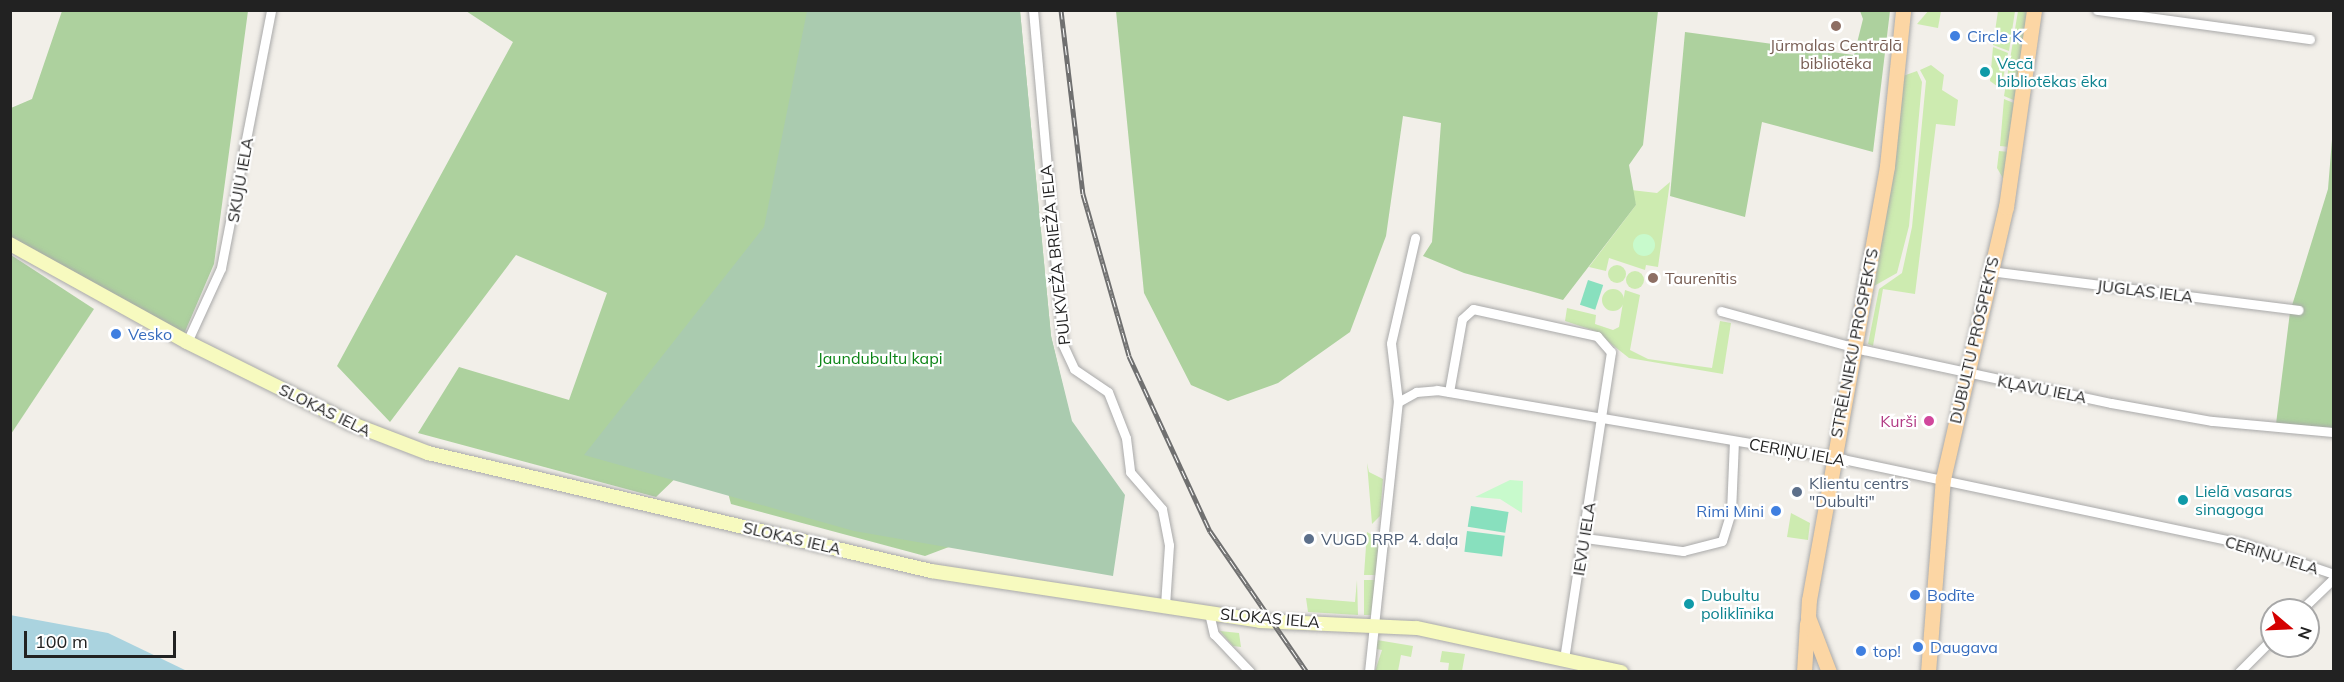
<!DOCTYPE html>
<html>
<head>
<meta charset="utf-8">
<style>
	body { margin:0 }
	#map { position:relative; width:2344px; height:682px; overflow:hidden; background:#f2efe9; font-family:Mulish,sans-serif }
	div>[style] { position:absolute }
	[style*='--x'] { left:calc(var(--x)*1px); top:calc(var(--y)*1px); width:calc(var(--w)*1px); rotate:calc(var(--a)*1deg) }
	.grass>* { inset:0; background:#cdebb0; transform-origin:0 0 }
	.round { border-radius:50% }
	.forest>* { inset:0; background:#add19e }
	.cemetery>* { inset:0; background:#aacbaf }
	.park>* { inset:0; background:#c8facc }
	.pitch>* { inset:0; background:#88e0be; transform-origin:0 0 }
	.water>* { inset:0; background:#aad3df }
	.roads { filter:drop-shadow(0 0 2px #a9a9a9) drop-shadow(0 0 2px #a9a9a9) }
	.street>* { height:9px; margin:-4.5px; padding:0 4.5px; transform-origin:4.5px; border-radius:4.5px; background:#fff }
	.secondary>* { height:14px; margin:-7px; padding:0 7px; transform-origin:7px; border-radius:7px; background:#f7fabf }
	.primary>* { height:15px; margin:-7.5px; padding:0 7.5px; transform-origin:7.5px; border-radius:7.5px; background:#fcd6a4 }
	.rail>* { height:5px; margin-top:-2.5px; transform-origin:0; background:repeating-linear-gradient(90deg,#fff 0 9px,#707070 0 18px); box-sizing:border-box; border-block:2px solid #707070 }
	.dots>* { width:16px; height:16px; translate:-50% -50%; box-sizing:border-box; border:3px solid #fff; border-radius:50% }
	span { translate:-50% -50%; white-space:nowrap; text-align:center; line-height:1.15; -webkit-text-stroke:4.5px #fff; paint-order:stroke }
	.shop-label { font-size:16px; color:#366cbe }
	.left { translate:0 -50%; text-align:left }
	.right { translate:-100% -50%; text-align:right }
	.education-label { font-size:16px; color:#785e54 }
	.culture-label { font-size:16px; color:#0d838f }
	.street-label { font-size:16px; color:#222 }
	.park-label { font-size:16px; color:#0c8416 }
	.hotel-label { font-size:16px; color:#b23c85 }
	.service-label { font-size:16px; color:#4e5e75 }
	.frame { position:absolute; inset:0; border:12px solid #222; pointer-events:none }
	.north { position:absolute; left:2260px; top:598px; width:60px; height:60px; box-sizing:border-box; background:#fff; border:2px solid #a7a7a7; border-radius:50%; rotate:109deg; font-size:16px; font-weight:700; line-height:24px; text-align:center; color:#222 }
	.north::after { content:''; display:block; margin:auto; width:21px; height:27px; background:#d40000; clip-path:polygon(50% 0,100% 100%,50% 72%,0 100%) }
	.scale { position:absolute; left:24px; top:631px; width:152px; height:27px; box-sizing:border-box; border:3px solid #222; border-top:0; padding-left:8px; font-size:18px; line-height:21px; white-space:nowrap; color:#222; -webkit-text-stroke:4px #fff; paint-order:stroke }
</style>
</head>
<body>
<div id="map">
	<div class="grass">
		<div style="clip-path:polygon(1929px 10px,1941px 11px,1938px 28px,1917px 24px)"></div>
		<div style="clip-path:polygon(1998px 11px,2015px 11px,2009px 51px,1993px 45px)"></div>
		<div style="clip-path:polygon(2018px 11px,2029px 13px,2016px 101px,2004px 96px)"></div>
		<div style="clip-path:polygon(1993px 47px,2008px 53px,2001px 89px,1990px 81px)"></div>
		<div style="clip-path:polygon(1931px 65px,1944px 75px,1942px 90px,1958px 100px,1955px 126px,1936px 124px,1915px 294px,1883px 289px,1873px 346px,1868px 344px,1879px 289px,1902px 273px,1912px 227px,1926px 81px,1920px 70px)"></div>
		<div style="clip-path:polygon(1917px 71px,1922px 82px,1909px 226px,1897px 273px,1874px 286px,1863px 342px,1903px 76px)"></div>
		<div style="clip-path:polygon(2004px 99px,2016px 104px,2010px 147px,2000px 146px)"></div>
		<div style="clip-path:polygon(1999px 151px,2009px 152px,2006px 179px,1988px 258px,2004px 180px,1997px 168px)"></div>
		<div style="clip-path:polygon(1670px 182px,1658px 267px,1646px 265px,1645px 270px,1609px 258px,1606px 271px,1589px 267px,1636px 205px,1631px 190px,1657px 193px)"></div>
		<div class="round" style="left:1608px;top:265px;width:18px;height:18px"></div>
		<div class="round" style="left:1626px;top:271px;width:18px;height:18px"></div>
		<div class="round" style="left:1602px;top:289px;width:22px;height:22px"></div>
		<div style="clip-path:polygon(1625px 290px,1640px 295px,1630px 350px,1648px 359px,1712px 368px,1720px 321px,1731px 323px,1723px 374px,1629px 358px,1595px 331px,1565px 321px,1567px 308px,1596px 315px,1595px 324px,1613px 330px,1619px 327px)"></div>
		<div style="clip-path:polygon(1367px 463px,1369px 472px,1383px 479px,1380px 516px,1372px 524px)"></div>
		<div style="clip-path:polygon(1791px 513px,1810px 523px,1808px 540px,1787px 537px)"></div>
		<div style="clip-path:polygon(1367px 532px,1379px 539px,1376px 575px,1364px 575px)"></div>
		<div style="clip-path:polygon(1357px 580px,1358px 615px,1308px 612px,1306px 598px,1355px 602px)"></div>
		<div style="left:1364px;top:580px;width:11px;height:35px"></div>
		<div style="clip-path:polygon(1220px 631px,1239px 633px,1241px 647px,1233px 646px)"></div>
		<div style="clip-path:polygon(1377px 640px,1413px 646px,1411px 657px,1401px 655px,1398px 671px,1375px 671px,1382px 650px,1376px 649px)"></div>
		<div style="clip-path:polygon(1442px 651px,1465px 654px,1462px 671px,1448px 671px,1449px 663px,1440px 662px)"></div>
	</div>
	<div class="forest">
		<div style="clip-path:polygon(62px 11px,248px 11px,214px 264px,184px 334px,11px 243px,11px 108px,32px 99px)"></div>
		<div style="clip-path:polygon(466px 11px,1020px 11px,1051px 336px,1071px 421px,978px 536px,925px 556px,731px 504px,724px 478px,684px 470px,656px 497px,418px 433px,459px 367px,569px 400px,607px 293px,516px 255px,390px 422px,337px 366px,513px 42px)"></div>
		<div style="clip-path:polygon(1116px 11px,1658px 11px,1643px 145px,1629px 165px,1636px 205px,1563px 300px,1464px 273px,1423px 256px,1432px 242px,1441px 123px,1403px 116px,1386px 236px,1350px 332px,1278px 383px,1228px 401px,1191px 385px,1144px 293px)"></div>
		<div style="clip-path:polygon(1860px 11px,1890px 11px,1873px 152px,1762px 122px,1745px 217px,1670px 196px,1685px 32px,1854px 55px,1863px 19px)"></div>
		<div style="clip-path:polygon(2333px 127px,2333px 428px,2276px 424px,2290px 312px,2328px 189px)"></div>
		<div style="clip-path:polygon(11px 255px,94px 309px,11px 434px)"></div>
	</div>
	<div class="cemetery">
		<div style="clip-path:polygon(807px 11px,1020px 11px,1051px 336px,1072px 421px,1125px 495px,1113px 576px,854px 531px,584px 455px,764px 227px)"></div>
	</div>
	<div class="park">
		<div class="round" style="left:1633px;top:234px;width:22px;height:22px"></div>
		<div style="clip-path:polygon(1510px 480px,1523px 481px,1522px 513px,1500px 499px,1475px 497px)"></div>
	</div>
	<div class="pitch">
		<div style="left:1588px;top:280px;width:16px;height:26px;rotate:18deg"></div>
		<div style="left:1471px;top:506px;width:38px;height:21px;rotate:9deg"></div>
		<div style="left:1467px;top:531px;width:38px;height:21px;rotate:7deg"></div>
	</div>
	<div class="water">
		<div style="clip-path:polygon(10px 615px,108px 633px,187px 671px,11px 671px)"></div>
	</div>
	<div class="roads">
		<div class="street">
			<div style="--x:1033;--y:10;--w:336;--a:84.9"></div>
			<div style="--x:1063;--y:345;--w:26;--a:65"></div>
			<div style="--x:1074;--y:369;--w:41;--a:34.1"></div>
			<div style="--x:1108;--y:392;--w:49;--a:68.6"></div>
			<div style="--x:1126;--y:438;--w:34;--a:83"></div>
			<div style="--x:1130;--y:472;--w:49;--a:49.1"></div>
			<div style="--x:1162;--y:509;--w:37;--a:79"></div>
			<div style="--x:1169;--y:545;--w:61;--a:93.8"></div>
			<div style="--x:2097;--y:10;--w:215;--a:7.8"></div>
			<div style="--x:1990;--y:271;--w:311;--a:7.2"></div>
			<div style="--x:1721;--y:311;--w:148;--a:15.3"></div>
			<div style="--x:1864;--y:350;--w:253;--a:12.1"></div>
			<div style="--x:2111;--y:403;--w:103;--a:10.1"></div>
			<div style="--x:2212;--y:421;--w:122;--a:5.2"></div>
			<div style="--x:187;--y:342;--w:81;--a:-65.3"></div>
			<div style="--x:221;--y:268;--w:263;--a:-79"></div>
			<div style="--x:1449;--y:392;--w:74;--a:-79.9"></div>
			<div style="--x:1462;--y:319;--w:15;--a:-42"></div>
			<div style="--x:1473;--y:309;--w:127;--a:12.3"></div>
			<div style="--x:1597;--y:336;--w:21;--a:49"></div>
			<div style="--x:1611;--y:352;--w:311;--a:98.7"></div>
			<div style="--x:1398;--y:402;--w:21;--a:-29"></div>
			<div style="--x:1416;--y:392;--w:21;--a:-5"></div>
			<div style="--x:1437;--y:390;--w:412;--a:9.6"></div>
			<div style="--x:1843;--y:459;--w:408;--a:11.9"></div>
			<div style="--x:2242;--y:543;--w:97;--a:18.6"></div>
			<div style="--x:1585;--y:538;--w:99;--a:7.6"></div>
			<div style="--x:1683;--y:551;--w:40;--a:-14.4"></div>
			<div style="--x:1722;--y:541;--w:30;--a:-73"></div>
			<div style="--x:1731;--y:512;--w:71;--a:-87.6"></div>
			<div style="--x:2301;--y:610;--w:46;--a:-44.1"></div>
			<div style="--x:1209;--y:613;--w:22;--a:77"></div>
			<div style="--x:1214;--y:634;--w:52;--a:46.5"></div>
			<div style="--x:1369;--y:672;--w:272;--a:-83.9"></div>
			<div style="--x:1398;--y:402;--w:59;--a:-96.8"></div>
			<div style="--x:1391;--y:343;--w:108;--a:-77.1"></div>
			<div style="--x:2239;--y:672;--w:47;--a:-45"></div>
		</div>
		<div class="secondary">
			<div style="--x:10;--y:244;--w:202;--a:29"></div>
			<div style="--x:187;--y:342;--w:182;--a:26.4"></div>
			<div style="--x:350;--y:423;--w:84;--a:21"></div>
			<div style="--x:428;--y:453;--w:517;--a:13.2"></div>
			<div style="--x:931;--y:571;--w:333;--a:8.6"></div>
			<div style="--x:1260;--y:621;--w:157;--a:2.6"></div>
			<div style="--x:1417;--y:628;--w:209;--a:12.2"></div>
		</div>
		<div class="primary">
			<div style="--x:1804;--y:672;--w:49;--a:-86.5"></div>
			<div style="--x:1829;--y:672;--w:59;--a:-110.9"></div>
			<div style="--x:1808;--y:617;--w:17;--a:-87"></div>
			<div style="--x:1809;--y:600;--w:441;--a:-79.8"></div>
			<div style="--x:1887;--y:166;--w:157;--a:-84.1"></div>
			<div style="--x:1928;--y:672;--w:194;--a:-85.6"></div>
			<div style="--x:1943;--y:479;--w:279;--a:-77"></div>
			<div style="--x:2006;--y:207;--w:199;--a:-81.9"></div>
		</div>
	</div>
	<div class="rail">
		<div style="--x:1061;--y:10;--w:185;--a:83.2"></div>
		<div style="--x:1083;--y:194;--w:168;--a:74.1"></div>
		<div style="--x:1129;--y:356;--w:193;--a:65.2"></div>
		<div style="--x:1210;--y:531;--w:171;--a:55.5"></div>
	</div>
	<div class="dots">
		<div style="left:1836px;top:26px;background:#8d6e63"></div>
		<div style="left:1955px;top:36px;background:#3f7fe0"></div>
		<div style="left:1985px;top:72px;background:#0f9aa8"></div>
		<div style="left:1653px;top:278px;background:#8d6e63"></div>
		<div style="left:116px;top:334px;background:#3f7fe0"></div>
		<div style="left:1929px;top:421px;background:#d1479c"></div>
		<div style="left:1797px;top:492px;background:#5c6f8a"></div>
		<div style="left:2183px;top:500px;background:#0f9aa8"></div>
		<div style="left:1776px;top:511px;background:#3f7fe0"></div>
		<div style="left:1309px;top:539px;background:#5c6f8a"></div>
		<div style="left:1915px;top:595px;background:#3f7fe0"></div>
		<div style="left:1689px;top:604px;background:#0f9aa8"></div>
		<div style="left:1918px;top:647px;background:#3f7fe0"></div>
		<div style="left:1861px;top:651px;background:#3f7fe0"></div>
	</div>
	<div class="shop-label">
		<span class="left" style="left:1967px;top:36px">Circle K</span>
		<span class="left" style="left:128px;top:334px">Vesko</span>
		<span class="right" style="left:1764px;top:511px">Rimi Mini</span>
		<span class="left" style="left:1927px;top:595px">Bodīte</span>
		<span class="left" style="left:1930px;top:647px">Daugava</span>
		<span class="left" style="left:1873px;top:651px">top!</span>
	</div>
	<div class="education-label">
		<span style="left:1836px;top:54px">Jūrmalas Centrālā<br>bibliotēka</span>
		<span class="left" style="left:1665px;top:278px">Taurenītis</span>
	</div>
	<div class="culture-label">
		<span class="left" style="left:1997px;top:72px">Vecā<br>bibliotēkas ēka</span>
		<span class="left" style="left:2195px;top:500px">Lielā vasaras<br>sinagoga</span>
		<span class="left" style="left:1701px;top:604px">Dubultu<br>poliklīnika</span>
	</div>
	<div class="street-label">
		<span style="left:240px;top:180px;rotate:-80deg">SKUJU IELA</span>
		<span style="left:1055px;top:255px;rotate:-96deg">PULKVEŽA BRIEŽA IELA</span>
		<span style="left:2145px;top:291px;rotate:7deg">JUGLAS IELA</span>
		<span style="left:1974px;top:340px;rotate:-77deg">DUBULTU PROSPEKTS</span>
		<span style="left:1854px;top:343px;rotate:-79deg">STRĒLNIEKU PROSPEKTS</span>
		<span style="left:2042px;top:389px;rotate:11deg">KĻAVU IELA</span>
		<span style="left:325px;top:410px;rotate:26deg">SLOKAS IELA</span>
		<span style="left:1797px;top:452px;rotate:10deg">CERIŅU IELA</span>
		<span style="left:792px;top:538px;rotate:13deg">SLOKAS IELA</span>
		<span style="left:1584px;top:539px;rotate:-81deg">IEVU IELA</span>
		<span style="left:2272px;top:555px;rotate:17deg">CERIŅU IELA</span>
		<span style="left:1270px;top:618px;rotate:5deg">SLOKAS IELA</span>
	</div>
	<div class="park-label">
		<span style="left:880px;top:358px">Jaundubultu kapi</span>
	</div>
	<div class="hotel-label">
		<span class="right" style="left:1917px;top:421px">Kurši</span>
	</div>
	<div class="service-label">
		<span class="left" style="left:1809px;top:492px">Klientu centrs<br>"Dubulti"</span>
		<span class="left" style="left:1321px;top:539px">VUGD RRP 4. daļa</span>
	</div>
	<div class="frame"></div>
	<div class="north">N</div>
	<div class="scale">100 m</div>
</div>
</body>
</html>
